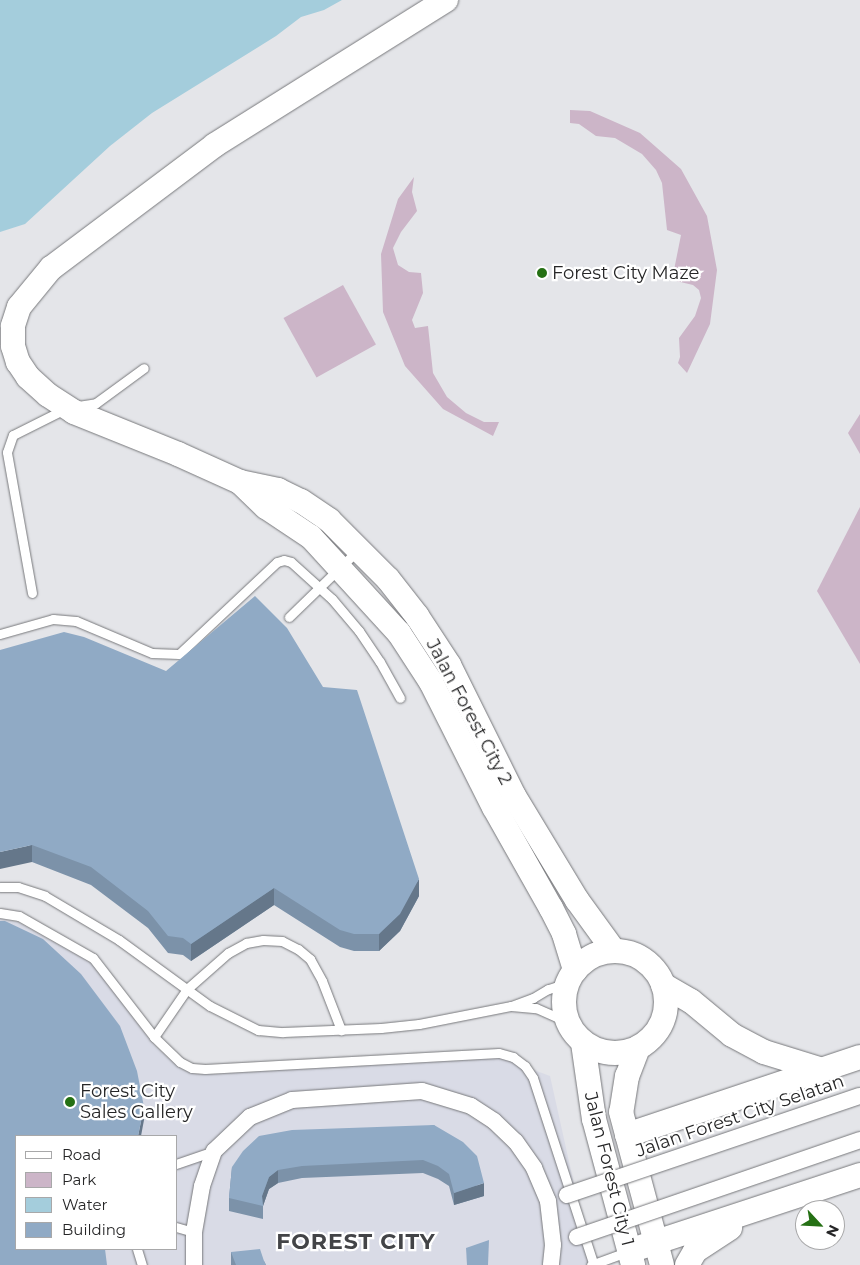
<!DOCTYPE html>
<html>
<head>
<meta charset="utf-8">
<style>
	body { margin:0 }
	#map { position:relative; width:860px; height:1265px; overflow:hidden; background:#e4e5e9; font-family:Montserrat,sans-serif }
	div>[style] { position:absolute }
	[style*='--x'] { left:calc(var(--x)*1px); top:calc(var(--y)*1px); width:calc(var(--w)*1px); rotate:calc(var(--a)*1deg) }
	.built>* { inset:0; background:#d9dbe6 }
	.green>* { inset:0; background:#ccb5c8; transform-origin:0 0 }
	.water>* { inset:0; background:#a4cddc }
	.roads { filter:drop-shadow(0 0 1px #77787b) drop-shadow(0 0 1px #77787b) }
	.lane>* { height:9px; margin:-4.5px; padding:0 4.5px; transform-origin:4.5px; border-radius:4.5px; background:#fff }
	.street>* { height:16px; margin:-8px; padding:0 8px; transform-origin:8px; border-radius:8px; background:#fff }
	.secondary>* { height:24px; margin:-12px; padding:0 12px; transform-origin:12px; border-radius:12px; background:#fff }
	.secondary>.ring { margin:-12px; padding:0; box-sizing:content-box; background:none; border:24px solid #fff; border-radius:50% }
	.bridges { filter:drop-shadow(0 0 1px #77787b) drop-shadow(0 0 1px #77787b) }
	.street-bridge>* { height:16px; margin:-8px; padding:0 8px; transform-origin:8px; border-radius:8px; background:#fff }
	.wall>* { inset:0; background:#7c92a9 }
	.shaded-wall>* { inset:0; background:#65778a }
	.building>* { inset:0; background:#90aac5 }
	.dots>* { width:14px; height:14px; translate:-50% -50%; box-sizing:border-box; border:2px solid #fff; border-radius:50% }
	span { translate:-50% -50%; white-space:nowrap; text-align:center; line-height:1.15; -webkit-text-stroke:4.5px #fff; paint-order:stroke }
	.poi-label { font-size:18px; color:#262627 }
	.left { translate:0 -50%; text-align:left }
	.street-label { font-size:18px; color:#262627 }
	.district-label { font-size:22px; color:#434447; font-weight:700; letter-spacing:1px }
	.legend { position:absolute; left:15px; top:1135px; width:162px; height:115px; box-sizing:border-box; background:#fff; border:1px solid #a8a8a9; margin:0; padding:6px 9px; list-style:none; font-size:15px; color:#262627 }
	.legend li { display:flex; align-items:center; gap:10px; height:25px }
	.legend b { width:25px; border:1px solid #a8a8a9 }
	.north { position:absolute; left:795px; top:1200px; width:50px; height:50px; box-sizing:border-box; background:#fff; border:1px solid #a8a8a9; border-radius:50%; rotate:115deg; font-size:14px; font-weight:700; line-height:20px; text-align:center; color:#262627 }
	.north::after { content:''; display:block; margin:auto; width:18px; height:22px; background:#257014; clip-path:polygon(50% 0,100% 100%,50% 72%,0 100%) }
</style>
</head>
<body>
<div id="map">
	<div class="built">
		<div style="clip-path:polygon(evenodd,0 919px,18px 922px,91px 963px,153px 1044px,178px 1067px,192px 1073px,214px 1074px,499px 1057px,550px 1076px,592px 1265px,0 1265px,0 919px,16px 1136px,176px 1136px,176px 1249px,16px 1249px,16px 1136px)"></div>
	</div>
	<div class="green">
		<div style="clip-path:polygon(570px 110px,590px 111px,640px 133px,681px 169px,707px 216px,717px 270px,710px 324px,687px 373px,678px 363px,680px 357px,679px 338px,695px 316px,701px 298px,699px 290px,693px 285px,672px 280px,681px 235px,667px 230px,662px 183px,656px 170px,642px 154px,615px 138px,596px 136px,579px 124px,570px 123px)"></div>
		<div style="clip-path:polygon(414px 177px,412px 192px,417px 211px,401px 232px,393px 248px,398px 265px,409px 272px,421px 273px,423px 293px,412px 320px,415px 328px,428px 326px,433px 373px,447px 397px,466px 413px,484px 422px,499px 422px,493px 436px,443px 409px,405px 366px,383px 312px,381px 254px,398px 199px)"></div>
		<div style="left:343px;top:285px;width:68px;height:68px;rotate:61deg"></div>
		<div style="clip-path:polygon(860px 414px,860px 454px,848px 433px)"></div>
		<div style="clip-path:polygon(860px 507px,860px 664px,817px 591px)"></div>
	</div>
	<div class="water">
		<div style="clip-path:polygon(0 0,342px 0,324px 10px,301px 17px,276px 36px,152px 113px,110px 146px,25px 224px,0 232px)"></div>
	</div>
	<div class="roads">
		<div class="lane">
			<div style="--x:78;--y:406;--w:18;--a:-9"></div>
			<div style="--x:96;--y:403;--w:59;--a:-36.1"></div>
			<div style="--x:32;--y:593;--w:143;--a:-100.1"></div>
			<div style="--x:7;--y:452;--w:18;--a:-71"></div>
			<div style="--x:13;--y:435;--w:58;--a:-26.6"></div>
			<div style="--x:289;--y:617;--w:96;--a:-44.2"></div>
			<div style="--x:0;--y:634;--w:55;--a:-15.8"></div>
			<div style="--x:53;--y:619;--w:23;--a:5"></div>
			<div style="--x:76;--y:621;--w:82;--a:22.8"></div>
			<div style="--x:152;--y:653;--w:27;--a:2"></div>
			<div style="--x:179;--y:654;--w:134;--a:-43.2"></div>
			<div style="--x:277;--y:562;--w:7;--a:-16"></div>
			<div style="--x:284;--y:560;--w:7;--a:16"></div>
			<div style="--x:291;--y:562;--w:55;--a:42.1"></div>
			<div style="--x:332;--y:599;--w:42;--a:49.8"></div>
			<div style="--x:359;--y:631;--w:37;--a:56"></div>
			<div style="--x:380;--y:662;--w:41;--a:60.9"></div>
			<div style="--x:0;--y:887;--w:18;--a:0"></div>
			<div style="--x:18;--y:887;--w:28;--a:18"></div>
			<div style="--x:45;--y:896;--w:86;--a:30.7"></div>
			<div style="--x:119;--y:940;--w:112;--a:36"></div>
			<div style="--x:210;--y:1006;--w:54;--a:26.6"></div>
			<div style="--x:258;--y:1030;--w:25;--a:5"></div>
			<div style="--x:283;--y:1032;--w:98;--a:-2.3"></div>
			<div style="--x:381;--y:1028;--w:38;--a:-6"></div>
			<div style="--x:419;--y:1024;--w:94;--a:-11.1"></div>
			<div style="--x:0;--y:913;--w:19;--a:9"></div>
			<div style="--x:19;--y:916;--w:85;--a:29.6"></div>
			<div style="--x:93;--y:958;--w:100;--a:52.3"></div>
			<div style="--x:154;--y:1037;--w:36;--a:44"></div>
			<div style="--x:180;--y:1062;--w:13;--a:27"></div>
			<div style="--x:192;--y:1068;--w:13;--a:4"></div>
			<div style="--x:205;--y:1069;--w:294;--a:-3.1"></div>
			<div style="--x:499;--y:1053;--w:15;--a:16"></div>
			<div style="--x:513;--y:1057;--w:15;--a:37"></div>
			<div style="--x:525;--y:1066;--w:14;--a:56"></div>
			<div style="--x:533;--y:1078;--w:194;--a:72"></div>
			<div style="--x:567;--y:983;--w:20;--a:162"></div>
			<div style="--x:548;--y:989;--w:17;--a:149"></div>
			<div style="--x:533;--y:998;--w:23;--a:160"></div>
			<div style="--x:511;--y:1006;--w:25;--a:5"></div>
			<div style="--x:536;--y:1008;--w:35;--a:24"></div>
			<div style="--x:154;--y:1037;--w:58;--a:-55.5"></div>
			<div style="--x:187;--y:989;--w:55;--a:-41.3"></div>
			<div style="--x:228;--y:953;--w:21;--a:-29"></div>
			<div style="--x:246;--y:943;--w:17;--a:-10"></div>
			<div style="--x:263;--y:940;--w:19;--a:3"></div>
			<div style="--x:282;--y:941;--w:18;--a:27"></div>
			<div style="--x:298;--y:949;--w:16;--a:40"></div>
			<div style="--x:310;--y:959;--w:25;--a:61"></div>
			<div style="--x:322;--y:981;--w:53;--a:68.8"></div>
			<div style="--x:176;--y:1164;--w:40;--a:-18.9"></div>
			<div style="--x:176;--y:1227;--w:19;--a:16"></div>
			<div style="--x:137;--y:1249;--w:17;--a:73"></div>
			<div style="--x:591;--y:1265;--w:40;--a:-20.2"></div>
		</div>
		<div class="street">
			<div style="--x:194;--y:1265;--w:33;--a:-90"></div>
			<div style="--x:194;--y:1232;--w:47;--a:-80.1"></div>
			<div style="--x:202;--y:1186;--w:37;--a:-71"></div>
			<div style="--x:214;--y:1151;--w:50;--a:-43.4"></div>
			<div style="--x:250;--y:1117;--w:45;--a:-22"></div>
			<div style="--x:292;--y:1100;--w:130;--a:-4"></div>
			<div style="--x:422;--y:1091;--w:51;--a:17"></div>
			<div style="--x:471;--y:1106;--w:27;--a:33"></div>
			<div style="--x:494;--y:1121;--w:30;--a:44"></div>
			<div style="--x:516;--y:1142;--w:32;--a:55"></div>
			<div style="--x:534;--y:1168;--w:36;--a:67"></div>
			<div style="--x:548;--y:1201;--w:44;--a:83.5"></div>
			<div style="--x:553;--y:1245;--w:20;--a:96"></div>
		</div>
		<div class="secondary">
			<div style="--x:446;--y:0;--w:273;--a:147.9"></div>
			<div style="--x:215;--y:145;--w:205;--a:143.1"></div>
			<div style="--x:51;--y:268;--w:50;--a:129.4"></div>
			<div style="--x:19;--y:307;--w:20;--a:108"></div>
			<div style="--x:13;--y:326;--w:20;--a:90"></div>
			<div style="--x:13;--y:346;--w:17;--a:73"></div>
			<div style="--x:18;--y:362;--w:18;--a:56"></div>
			<div style="--x:28;--y:377;--w:27;--a:42"></div>
			<div style="--x:48;--y:395;--w:31;--a:33"></div>
			<div style="--x:74;--y:412;--w:112;--a:22"></div>
			<div style="--x:178;--y:454;--w:68;--a:24.3"></div>
			<div style="--x:240;--y:482;--w:39;--a:12"></div>
			<div style="--x:278;--y:490;--w:25;--a:26"></div>
			<div style="--x:301;--y:501;--w:34;--a:34"></div>
			<div style="--x:329;--y:520;--w:83;--a:45"></div>
			<div style="--x:388;--y:579;--w:47;--a:51.9"></div>
			<div style="--x:417;--y:616;--w:59;--a:56.9"></div>
			<div style="--x:449;--y:665;--w:146;--a:63.6"></div>
			<div style="--x:514;--y:796;--w:122;--a:58.8"></div>
			<div style="--x:577;--y:900;--w:63;--a:54"></div>
			<div style="--x:240;--y:482;--w:36;--a:44"></div>
			<div style="--x:266;--y:507;--w:54;--a:33.7"></div>
			<div style="--x:311;--y:537;--w:130;--a:47.5"></div>
			<div style="--x:399;--y:633;--w:59;--a:56.9"></div>
			<div style="--x:431;--y:682;--w:140;--a:63.3"></div>
			<div style="--x:494;--y:807;--w:116;--a:60.6"></div>
			<div style="--x:551;--y:908;--w:29;--a:63"></div>
			<div style="--x:564;--y:934;--w:38;--a:73"></div>
			<div class="ring" style="left:564px;top:951px;width:78px;height:78px"></div>
			<div style="--x:663;--y:985;--w:32;--a:30"></div>
			<div style="--x:691;--y:1001;--w:53;--a:39.7"></div>
			<div style="--x:732;--y:1035;--w:36;--a:28"></div>
			<div style="--x:764;--y:1052;--w:61;--a:17.2"></div>
			<div style="--x:583;--y:1043;--w:77;--a:81.8"></div>
			<div style="--x:594;--y:1119;--w:151;--a:75"></div>
			<div style="--x:638;--y:1048;--w:30;--a:111"></div>
			<div style="--x:627;--y:1076;--w:36;--a:99"></div>
			<div style="--x:621;--y:1112;--w:158;--a:75"></div>
			<div style="--x:627;--y:1135;--w:246;--a:-18.5"></div>
			<div style="--x:629;--y:1251;--w:243;--a:-18.2"></div>
			<div style="--x:687;--y:1265;--w:16;--a:-60"></div>
			<div style="--x:695;--y:1251;--w:42;--a:-33.3"></div>
		</div>
	</div>
	<div class="bridges">
		<div class="street-bridge">
			<div style="--x:567;--y:1195;--w:309;--a:-18.7"></div>
			<div style="--x:577;--y:1237;--w:299;--a:-18.9"></div>
		</div>
	</div>
	<div class="wall">
		<div style="clip-path:polygon(0 650px,419px 896px,400px 931px,379px 951px,354px 951px,340px 947px,274px 905px,191px 961px,183px 955px,168px 953px,148px 928px,91px 885px,32px 862px)"></div>
		<div style="clip-path:polygon(434px 1125px,484px 1196px,454px 1205px,449px 1186px,438px 1179px,423px 1173px,302px 1178px,278px 1183px,269px 1189px,263px 1206px,263px 1219px,229px 1211px,229px 1198px,232px 1167px)"></div>
		<div style="clip-path:polygon(231px 1252px,264px 1261px,266px 1265px,231px 1265px)"></div>
	</div>
	<div class="shaded-wall">
		<div style="clip-path:polygon(32px 845px,32px 862px,0 869px,0 852px)"></div>
		<div style="clip-path:polygon(419px 879px,419px 896px,400px 931px,379px 951px,379px 934px)"></div>
		<div style="clip-path:polygon(274px 888px,274px 905px,191px 961px,191px 944px)"></div>
		<div style="clip-path:polygon(144px 1107px,144px 1120px,141px 1136px,138px 1136px)"></div>
		<div style="clip-path:polygon(278px 1170px,278px 1183px,269px 1189px,263px 1206px,262px 1196px,269px 1177px)"></div>
		<div style="clip-path:polygon(484px 1183px,484px 1196px,454px 1205px,454px 1193px)"></div>
	</div>
	<div class="building">
		<div style="clip-path:polygon(255px 596px,287px 628px,323px 687px,357px 690px,419px 879px,400px 914px,379px 934px,354px 934px,340px 930px,274px 888px,191px 944px,183px 938px,168px 936px,148px 911px,91px 867px,32px 845px,0 852px,0 650px,64px 632px,84px 637px,166px 671px)"></div>
		<div style="clip-path:polygon(0 921px,5px 921px,43px 939px,81px 974px,120px 1026px,137px 1071px,144px 1107px,138px 1136px,16px 1136px,16px 1249px,105px 1249px,107px 1265px,0 1265px)"></div>
		<div style="clip-path:polygon(434px 1125px,463px 1142px,477px 1156px,484px 1183px,454px 1193px,449px 1174px,438px 1166px,423px 1160px,302px 1166px,278px 1170px,269px 1177px,262px 1196px,263px 1206px,229px 1198px,232px 1167px,243px 1151px,259px 1136px,292px 1130px)"></div>
		<div style="clip-path:polygon(489px 1240px,488px 1265px,467px 1265px,466px 1248px)"></div>
		<div style="clip-path:polygon(260px 1249px,264px 1261px,266px 1265px,236px 1265px,231px 1252px)"></div>
	</div>
	<div class="dots">
		<div style="left:542px;top:273px;background:#257014"></div>
		<div style="left:70px;top:1102px;background:#257014"></div>
	</div>
	<div class="poi-label">
		<span class="left" style="left:552px;top:273px">Forest City Maze</span>
		<span class="left" style="left:80px;top:1102px">Forest City<br>Sales Gallery</span>
	</div>
	<div class="street-label">
		<span style="left:469px;top:712px;rotate:62deg">Jalan Forest City 2</span>
		<span style="left:740px;top:1116px;rotate:-19deg">Jalan Forest City Selatan</span>
		<span style="left:609px;top:1169px;rotate:76deg">Jalan Forest City 1</span>
	</div>
	<div class="district-label">
		<span style="left:356px;top:1242px">FOREST CITY</span>
	</div>
	<ul class="legend">
	<li><b style="height:6px;background:#fff"></b>Road</li>
	<li><b style="height:14px;background:#ccb5c8"></b>Park</li>
	<li><b style="height:14px;background:#a4cddc"></b>Water</li>
	<li><b style="height:14px;background:#90aac5"></b>Building</li>
	</ul>
	<div class="north">N</div>
</div>
</body>
</html>
